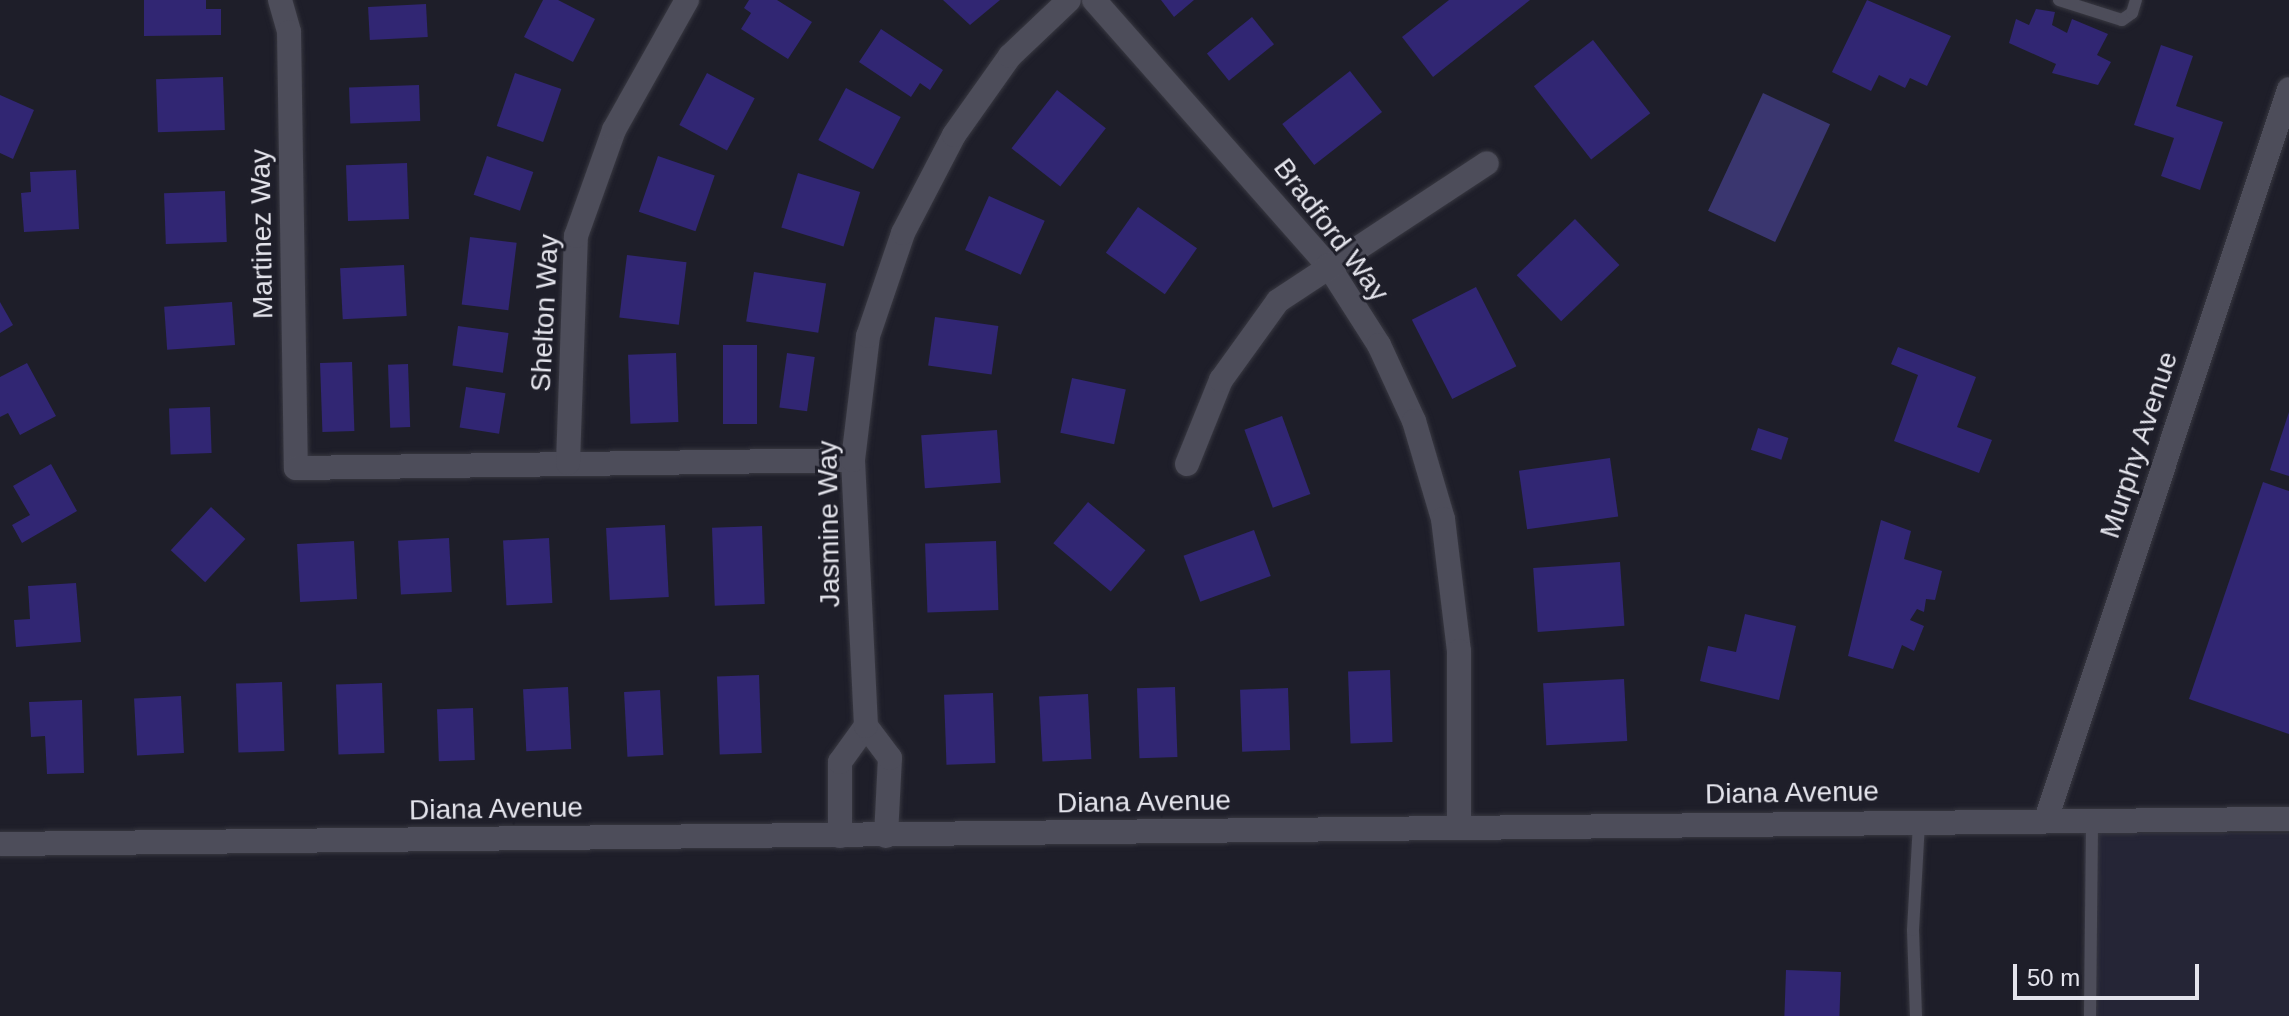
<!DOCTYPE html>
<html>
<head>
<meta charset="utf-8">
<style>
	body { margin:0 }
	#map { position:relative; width:2289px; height:1016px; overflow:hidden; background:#1e1e29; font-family:Arial,sans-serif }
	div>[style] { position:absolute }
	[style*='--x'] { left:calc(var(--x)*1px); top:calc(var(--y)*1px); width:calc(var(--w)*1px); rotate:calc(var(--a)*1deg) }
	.built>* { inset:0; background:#252536; transform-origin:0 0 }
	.green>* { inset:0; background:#3a366f; transform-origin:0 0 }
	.building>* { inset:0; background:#312673; transform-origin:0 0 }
	.roads { filter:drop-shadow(0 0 2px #383841) drop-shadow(0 0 2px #383841) }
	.lane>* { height:12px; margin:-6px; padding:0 6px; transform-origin:6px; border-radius:6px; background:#4d4d5a }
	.street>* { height:24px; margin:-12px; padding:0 12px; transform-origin:12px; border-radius:12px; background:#4d4d5a }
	span { translate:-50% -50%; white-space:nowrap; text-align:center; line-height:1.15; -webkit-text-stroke:6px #1e1e29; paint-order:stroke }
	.street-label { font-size:28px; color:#e4e4ec }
	.scale { position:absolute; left:2013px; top:964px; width:186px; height:36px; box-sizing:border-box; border:4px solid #e4e4ec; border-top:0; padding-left:10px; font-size:24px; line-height:28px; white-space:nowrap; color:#e4e4ec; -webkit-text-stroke:6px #1e1e29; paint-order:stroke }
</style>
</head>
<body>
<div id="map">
	<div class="built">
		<div style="left:2084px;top:833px;width:205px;height:183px"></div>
	</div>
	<div class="green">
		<div style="left:1763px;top:93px;width:74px;height:130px;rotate:25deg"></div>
	</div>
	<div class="building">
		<div style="clip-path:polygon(144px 0,206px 0,206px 9px,221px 9px,221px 35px,144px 36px)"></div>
		<div style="clip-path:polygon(543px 0,558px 0,595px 19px,573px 62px,524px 37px)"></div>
		<div style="clip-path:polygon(749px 0,777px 0,812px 22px,788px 59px,741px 29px,751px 13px,744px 8px)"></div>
		<div style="clip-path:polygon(943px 0,1000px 0,970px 25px)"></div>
		<div style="clip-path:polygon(1161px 0,1194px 0,1174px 17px)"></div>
		<div style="clip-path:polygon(1449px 0,1530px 0,1433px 77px,1402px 37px)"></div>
		<div style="clip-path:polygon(1867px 0,1951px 36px,1927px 86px,1910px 78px,1905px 88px,1879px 75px,1871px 91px,1832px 72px)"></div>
		<div style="left:426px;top:4px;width:33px;height:58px;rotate:87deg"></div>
		<div style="clip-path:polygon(2036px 9px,2055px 12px,2052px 25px,2067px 33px,2072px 19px,2108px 34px,2097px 55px,2111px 62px,2098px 85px,2052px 73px,2056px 64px,2009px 43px,2016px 19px,2029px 25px)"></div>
		<div style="left:1252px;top:17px;width:35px;height:58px;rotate:51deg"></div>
		<div style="clip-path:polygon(881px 29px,943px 70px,930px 90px,920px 83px,911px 97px,859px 62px)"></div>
		<div style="left:1593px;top:40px;width:93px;height:75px;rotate:52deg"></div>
		<div style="clip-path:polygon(2161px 45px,2193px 56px,2176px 106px,2223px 122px,2200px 190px,2161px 176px,2174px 138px,2134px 125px)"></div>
		<div style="left:1350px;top:71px;width:52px;height:86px;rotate:52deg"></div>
		<div style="left:515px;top:73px;width:49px;height:56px;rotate:19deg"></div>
		<div style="left:707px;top:73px;width:54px;height:59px;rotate:28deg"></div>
		<div style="left:223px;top:77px;width:53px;height:67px;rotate:88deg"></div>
		<div style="left:419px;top:85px;width:36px;height:70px;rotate:88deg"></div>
		<div style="left:846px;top:88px;width:62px;height:59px;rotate:28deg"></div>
		<div style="left:1057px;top:90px;width:62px;height:74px;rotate:38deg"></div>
		<div style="clip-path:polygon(0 95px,34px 110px,13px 159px,0 153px)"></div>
		<div style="left:487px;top:156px;width:49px;height:41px;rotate:19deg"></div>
		<div style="left:658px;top:156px;width:60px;height:59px;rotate:19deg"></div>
		<div style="left:407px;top:163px;width:56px;height:61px;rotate:88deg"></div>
		<div style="clip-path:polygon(76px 170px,79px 229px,24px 232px,21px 193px,31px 192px,30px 172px)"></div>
		<div style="left:798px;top:173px;width:65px;height:57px;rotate:17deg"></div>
		<div style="left:225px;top:191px;width:51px;height:61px;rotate:88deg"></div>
		<div style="left:989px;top:196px;width:61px;height:59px;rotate:24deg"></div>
		<div style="left:1138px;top:207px;width:72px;height:56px;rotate:35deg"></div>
		<div style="left:1575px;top:219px;width:64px;height:81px;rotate:46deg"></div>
		<div style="left:470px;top:237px;width:47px;height:68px;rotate:7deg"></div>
		<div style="left:627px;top:255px;width:60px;height:63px;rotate:7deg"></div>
		<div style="left:404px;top:265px;width:51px;height:64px;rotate:87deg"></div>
		<div style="left:754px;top:272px;width:73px;height:50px;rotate:9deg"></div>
		<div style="left:1476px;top:287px;width:89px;height:72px;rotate:63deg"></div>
		<div style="clip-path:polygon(0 302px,13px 325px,0 333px)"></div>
		<div style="left:232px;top:302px;width:43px;height:68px;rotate:86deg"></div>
		<div style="left:935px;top:317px;width:64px;height:49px;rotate:8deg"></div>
		<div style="left:458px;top:326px;width:51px;height:40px;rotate:8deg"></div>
		<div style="left:723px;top:345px;width:34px;height:79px"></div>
		<div style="clip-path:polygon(1898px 347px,1976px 377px,1957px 427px,1992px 440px,1979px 473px,1894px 441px,1918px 375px,1891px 364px)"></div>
		<div style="left:676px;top:353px;width:69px;height:48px;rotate:88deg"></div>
		<div style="left:787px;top:353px;width:28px;height:55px;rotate:8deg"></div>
		<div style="left:352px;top:362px;width:69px;height:32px;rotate:88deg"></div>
		<div style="clip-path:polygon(27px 363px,56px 416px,20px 435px,8px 413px,0 417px,0 377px)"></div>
		<div style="left:408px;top:364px;width:63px;height:20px;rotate:88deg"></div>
		<div style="left:1072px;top:378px;width:55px;height:56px;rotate:12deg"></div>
		<div style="left:466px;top:387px;width:40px;height:41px;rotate:9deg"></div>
		<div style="left:210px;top:407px;width:46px;height:41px;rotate:88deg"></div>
		<div style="clip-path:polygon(2289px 412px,2289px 476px,2270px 470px)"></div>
		<div style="left:1282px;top:416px;width:83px;height:40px;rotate:70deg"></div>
		<div style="left:1758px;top:428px;width:32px;height:23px;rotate:18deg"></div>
		<div style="left:997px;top:430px;width:53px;height:76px;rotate:86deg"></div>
		<div style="left:1610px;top:458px;width:59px;height:92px;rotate:82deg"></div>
		<div style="clip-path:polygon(51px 464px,77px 511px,22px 543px,12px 525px,30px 515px,13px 486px)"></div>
		<div style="clip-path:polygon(2263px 482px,2289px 491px,2289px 734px,2189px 699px)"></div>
		<div style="left:1088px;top:502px;width:75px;height:54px;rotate:40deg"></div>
		<div style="left:211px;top:507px;width:47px;height:59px;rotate:43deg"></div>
		<div style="clip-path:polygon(1881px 520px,1911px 531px,1904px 559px,1942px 571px,1935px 600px,1926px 599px,1924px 612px,1917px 609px,1910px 620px,1924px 626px,1914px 651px,1902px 645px,1893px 669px,1848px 656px)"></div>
		<div style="left:665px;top:525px;width:72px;height:59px;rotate:87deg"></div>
		<div style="left:762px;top:526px;width:78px;height:50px;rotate:88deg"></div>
		<div style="left:1254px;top:530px;width:49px;height:75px;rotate:70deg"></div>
		<div style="left:449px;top:538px;width:54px;height:51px;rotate:87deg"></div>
		<div style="left:549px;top:538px;width:65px;height:46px;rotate:87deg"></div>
		<div style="left:354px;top:541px;width:58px;height:57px;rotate:87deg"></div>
		<div style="left:996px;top:541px;width:69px;height:71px;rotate:88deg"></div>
		<div style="left:1620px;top:562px;width:64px;height:87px;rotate:86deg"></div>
		<div style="clip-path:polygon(76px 583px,81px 642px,16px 647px,14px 620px,30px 619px,28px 586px)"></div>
		<div style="clip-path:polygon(1745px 614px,1796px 626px,1779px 700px,1700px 681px,1708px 646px,1736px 652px)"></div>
		<div style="left:1390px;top:670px;width:72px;height:42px;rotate:88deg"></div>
		<div style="left:759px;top:675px;width:78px;height:42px;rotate:88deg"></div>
		<div style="left:1624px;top:679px;width:62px;height:81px;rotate:87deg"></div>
		<div style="left:282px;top:682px;width:69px;height:46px;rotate:88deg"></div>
		<div style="left:382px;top:683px;width:70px;height:46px;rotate:88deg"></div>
		<div style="left:568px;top:687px;width:62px;height:45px;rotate:87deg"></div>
		<div style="left:1175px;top:687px;width:70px;height:38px;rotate:88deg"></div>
		<div style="left:1288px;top:688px;width:62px;height:48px;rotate:88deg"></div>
		<div style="left:660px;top:690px;width:65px;height:36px;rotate:87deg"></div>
		<div style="left:993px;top:693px;width:70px;height:49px;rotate:88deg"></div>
		<div style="left:1088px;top:694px;width:65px;height:49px;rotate:87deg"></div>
		<div style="left:181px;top:696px;width:57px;height:47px;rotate:87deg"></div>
		<div style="clip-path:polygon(82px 700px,84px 773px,47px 774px,45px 736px,31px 737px,29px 702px)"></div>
		<div style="left:473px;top:708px;width:52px;height:36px;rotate:88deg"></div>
		<div style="left:1786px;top:970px;width:55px;height:46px;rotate:2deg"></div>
	</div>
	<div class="roads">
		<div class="lane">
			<div style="--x:2059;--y:0;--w:66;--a:17.6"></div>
			<div style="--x:2122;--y:20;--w:12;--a:-35"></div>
			<div style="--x:2132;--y:13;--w:14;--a:-73"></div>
			<div style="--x:1916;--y:1016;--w:86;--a:-92"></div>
			<div style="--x:1913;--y:930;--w:109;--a:-86.8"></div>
			<div style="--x:2090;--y:1016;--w:196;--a:-89.4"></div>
		</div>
		<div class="street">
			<div style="--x:280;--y:0;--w:33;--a:74"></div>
			<div style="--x:289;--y:32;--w:436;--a:89.1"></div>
			<div style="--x:296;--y:468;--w:557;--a:-0.82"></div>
			<div style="--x:1094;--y:0;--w:354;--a:48.6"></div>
			<div style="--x:1328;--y:265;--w:95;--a:57.5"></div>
			<div style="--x:1379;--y:345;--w:84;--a:65.3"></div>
			<div style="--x:1414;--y:421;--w:102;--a:73.5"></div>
			<div style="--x:1443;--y:519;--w:133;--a:83.1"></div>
			<div style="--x:1459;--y:651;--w:176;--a:90"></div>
			<div style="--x:568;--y:463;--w:227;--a:-88"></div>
			<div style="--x:576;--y:236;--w:113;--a:-70.3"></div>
			<div style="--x:614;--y:130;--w:149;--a:-60.7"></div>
			<div style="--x:1187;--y:464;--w:91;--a:-68"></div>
			<div style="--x:1221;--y:380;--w:97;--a:-54.2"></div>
			<div style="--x:1278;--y:301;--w:250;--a:-33.4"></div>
			<div style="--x:2046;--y:820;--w:770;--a:-71.61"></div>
			<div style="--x:840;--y:836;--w:74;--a:-90"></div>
			<div style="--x:840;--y:762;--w:44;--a:-54.2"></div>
			<div style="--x:886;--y:836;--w:78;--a:-87.1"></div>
			<div style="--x:890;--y:758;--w:40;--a:-127"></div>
			<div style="--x:866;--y:726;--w:266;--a:-92.8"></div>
			<div style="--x:853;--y:460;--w:125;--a:-83.1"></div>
			<div style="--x:868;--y:336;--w:109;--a:-71.2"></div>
			<div style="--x:903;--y:233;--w:110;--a:-62.5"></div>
			<div style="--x:954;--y:135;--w:97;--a:-54.7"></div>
			<div style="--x:1010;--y:56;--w:81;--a:-43.5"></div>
			<div style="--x:0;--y:844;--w:2289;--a:-0.63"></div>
		</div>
	</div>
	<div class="street-label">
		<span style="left:1331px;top:230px;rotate:53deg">Bradford Way</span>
		<span style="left:262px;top:234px;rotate:-91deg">Martinez Way</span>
		<span style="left:545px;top:313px;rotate:-87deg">Shelton Way</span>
		<span style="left:2139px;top:445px;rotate:-72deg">Murphy Avenue</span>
		<span style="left:829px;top:524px;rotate:-91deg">Jasmine Way</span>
		<span style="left:1792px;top:793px;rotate:-1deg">Diana Avenue</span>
		<span style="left:1144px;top:802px;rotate:-1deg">Diana Avenue</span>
		<span style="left:496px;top:809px;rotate:-1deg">Diana Avenue</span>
	</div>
	<div class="scale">50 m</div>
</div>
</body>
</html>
